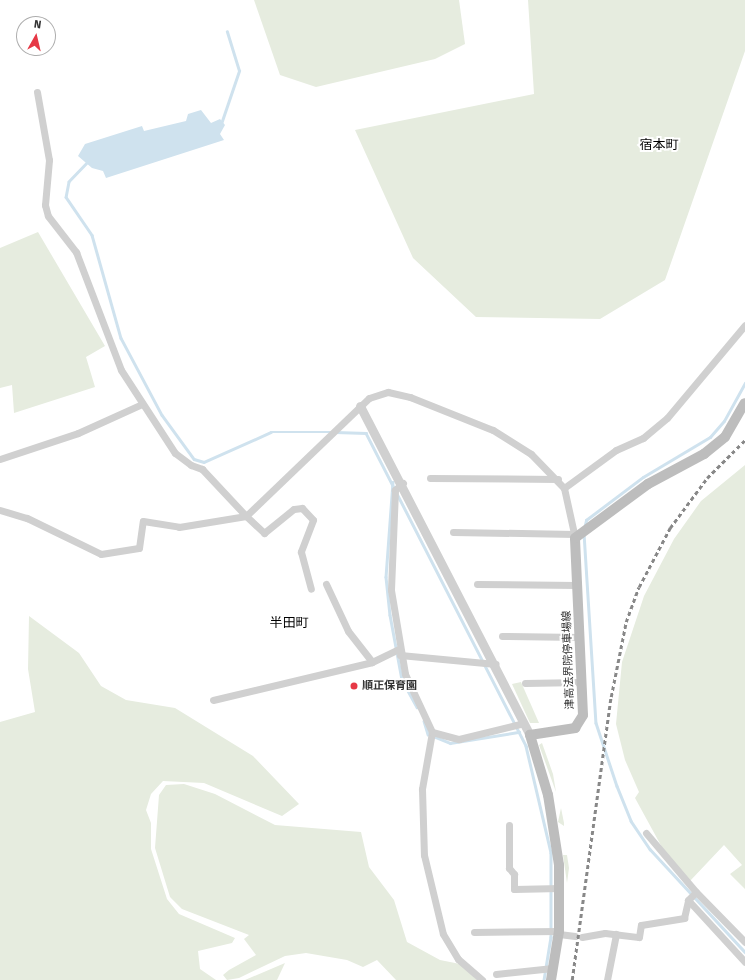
<!DOCTYPE html>
<html>
<head>
<meta charset="utf-8">
<style>
	body { margin:0 }
	#map { position:relative; width:745px; height:980px; overflow:hidden; background:#fff; font-family:"Fira Sans","Noto Sans JP",sans-serif }
	div>[style] { position:absolute }
	[style*='--x'] { left:calc(var(--x)*1px); top:calc(var(--y)*1px); width:calc(var(--w)*1px); rotate:calc(var(--a)*1deg) }
	.green>* { inset:0; background:#e6ecdf }
	.water>* { inset:0; background:#cfe2ee }
	.stream>* { height:2.5px; margin:-1.25px; padding:0 1.25px; transform-origin:1.25px; border-radius:1.25px; background:#cfe2ee }
	.minor>* { height:7px; margin:-3.5px; padding:0 3.5px; transform-origin:3.5px; border-radius:3.5px; background:#d0d0d0 }
	.tertiary>* { height:9px; margin:-4.5px; padding:0 4.5px; transform-origin:4.5px; border-radius:4.5px; background:#d0d0d0 }
	.secondary>* { height:10px; margin:-5px; padding:0 5px; transform-origin:5px; border-radius:5px; background:#bdbdbd }
	.rail>* { height:2.5px; margin-top:-1.25px; transform-origin:0; background:repeating-linear-gradient(90deg,#888 0 4px,transparent 0 7px) }
	.dots>* { width:11px; height:11px; translate:-50% -50%; box-sizing:border-box; border:2px solid #fff; border-radius:50% }
	span { translate:-50% -50%; white-space:nowrap; text-align:center; line-height:1.15; -webkit-text-stroke:4px #fff; paint-order:stroke }
	.street-label { font-size:11px; color:#333 }
	.poi-label { font-size:11px; color:#333; font-weight:700 }
	.left { translate:0 -50%; text-align:left }
	.quarter-label { font-size:13px; color:#000 }
	.north { position:absolute; left:16px; top:16px; width:40px; height:40px; box-sizing:border-box; background:#fff; border:1px solid #adadad; border-radius:50%; rotate:8deg; font-size:11px; font-weight:700; line-height:16px; text-align:center; color:#333 }
	.north::after { content:''; display:block; margin:auto; width:14px; height:18px; background:#e63946; clip-path:polygon(50% 0,100% 100%,50% 72%,0 100%) }
</style>
</head>
<body>
<div id="map">
	<div class="green">
		<div style="clip-path:polygon(254px 0,459px 0,465px 44px,435px 59px,316px 87px,280px 75px)"></div>
		<div style="clip-path:polygon(528px 0,745px 0,745px 51px,665px 280px,600px 319px,476px 317px,413px 258px,355px 130px,534px 94px)"></div>
		<div style="clip-path:polygon(38px 232px,105px 346px,86px 357px,95px 387px,14px 413px,12px 385px,0 388px,0 248px)"></div>
		<div style="clip-path:polygon(745px 465px,745px 889px,730px 874px,742px 865px,724px 845px,690px 881px,664px 851px,635px 798px,639px 792px,625px 760px,616px 724px,622px 662px,644px 596px,674px 539px,701px 501px)"></div>
		<div style="clip-path:polygon(29px 616px,79px 653px,101px 686px,126px 700px,175px 708px,253px 756px,299px 804px,282px 816px,204px 783px,163px 781px,151px 794px,146px 810px,151px 823px,151px 849px,167px 899px,179px 914px,235px 938px,232px 943px,198px 951px,200px 969px,216px 980px,0 980px,0 722px,35px 712px,28px 669px)"></div>
		<div style="clip-path:polygon(521px 682px,539px 723px,530px 723px,512px 684px)"></div>
		<div style="clip-path:polygon(542px 743px,553px 774px,556px 792px,539px 745px)"></div>
		<div style="clip-path:polygon(184px 784px,215px 794px,275px 825px,361px 832px,369px 867px,394px 900px,407px 942px,440px 960px,460px 964px,477px 980px,396px 980px,377px 960px,363px 967px,347px 960px,306px 953px,285px 956px,239px 978px,227px 980px,223px 975px,229px 970px,256px 955px,244px 939px,249px 935px,182px 909px,170px 897px,155px 848px,159px 795px,166px 785px)"></div>
		<div style="clip-path:polygon(561px 808px,564px 823px,564px 826px,558px 822px)"></div>
		<div style="clip-path:polygon(563px 855px,567px 855px,569px 868px,567px 883px)"></div>
		<div style="clip-path:polygon(285px 963px,277px 980px,245px 980px)"></div>
	</div>
	<div class="water">
		<div style="clip-path:polygon(201px 110px,211px 123px,220px 119px,225px 125px,220px 134px,224px 140px,106px 178px,103px 171px,92px 168px,78px 156px,85px 144px,142px 126px,144px 131px,186px 121px,188px 114px)"></div>
	</div>
	<div class="stream">
		<div style="--x:221;--y:124;--w:56;--a:-71.2"></div>
		<div style="--x:239;--y:71;--w:41;--a:-107.1"></div>
		<div style="--x:90;--y:160;--w:30;--a:134"></div>
		<div style="--x:69;--y:182;--w:15;--a:101"></div>
		<div style="--x:66;--y:197;--w:46;--a:55.6"></div>
		<div style="--x:92;--y:235;--w:107;--a:74.3"></div>
		<div style="--x:121;--y:338;--w:87;--a:62"></div>
		<div style="--x:162;--y:415;--w:54;--a:54"></div>
		<div style="--x:194;--y:459;--w:10;--a:17"></div>
		<div style="--x:204;--y:462;--w:73;--a:-24.1"></div>
		<div style="--x:271;--y:432;--w:59;--a:0"></div>
		<div style="--x:335;--y:432;--w:31;--a:2"></div>
		<div style="--x:366;--y:433;--w:352;--a:62.9"></div>
		<div style="--x:526;--y:746;--w:110;--a:76.8"></div>
		<div style="--x:551;--y:853;--w:84;--a:90"></div>
		<div style="--x:551;--y:937;--w:44;--a:99.2"></div>
		<div style="--x:393;--y:482;--w:95;--a:94.2"></div>
		<div style="--x:386;--y:577;--w:38;--a:84"></div>
		<div style="--x:390;--y:615;--w:66;--a:79.5"></div>
		<div style="--x:402;--y:680;--w:31;--a:61"></div>
		<div style="--x:584;--y:529;--w:9;--a:-77"></div>
		<div style="--x:586;--y:520;--w:71;--a:-37"></div>
		<div style="--x:643;--y:477;--w:78;--a:-30.8"></div>
		<div style="--x:710;--y:437;--w:21;--a:-49"></div>
		<div style="--x:724;--y:421;--w:43;--a:-61.1"></div>
		<div style="--x:584;--y:533;--w:190;--a:86.4"></div>
		<div style="--x:596;--y:723;--w:66;--a:71.6"></div>
		<div style="--x:617;--y:786;--w:38;--a:68"></div>
		<div style="--x:631;--y:821;--w:34;--a:56"></div>
		<div style="--x:650;--y:849;--w:140;--a:47.3"></div>
		<div style="--x:424;--y:721;--w:14;--a:73"></div>
		<div style="--x:428;--y:734;--w:24;--a:22"></div>
		<div style="--x:450;--y:743;--w:70;--a:-9.1"></div>
	</div>
	<div class="minor">
		<div style="--x:37;--y:92;--w:69;--a:80"></div>
		<div style="--x:49;--y:160;--w:45;--a:95.1"></div>
		<div style="--x:45;--y:205;--w:11;--a:75"></div>
		<div style="--x:48;--y:216;--w:46;--a:52.1"></div>
		<div style="--x:76;--y:252;--w:126;--a:69.1"></div>
		<div style="--x:121;--y:370;--w:99;--a:57"></div>
		<div style="--x:175;--y:453;--w:20;--a:37"></div>
		<div style="--x:191;--y:465;--w:12;--a:20"></div>
		<div style="--x:202;--y:469;--w:64;--a:46.9"></div>
		<div style="--x:246;--y:516;--w:170;--a:-43.8"></div>
		<div style="--x:369;--y:398;--w:20;--a:-18"></div>
		<div style="--x:388;--y:392;--w:23;--a:13"></div>
		<div style="--x:410;--y:397;--w:89;--a:21.7"></div>
		<div style="--x:493;--y:430;--w:45;--a:32.3"></div>
		<div style="--x:531;--y:454;--w:47;--a:45.9"></div>
		<div style="--x:564;--y:488;--w:51;--a:77.6"></div>
		<div style="--x:0;--y:459;--w:82;--a:-18.4"></div>
		<div style="--x:78;--y:433;--w:70;--a:-24.4"></div>
		<div style="--x:430;--y:478;--w:128;--a:0.4"></div>
		<div style="--x:403;--y:483;--w:11;--a:139"></div>
		<div style="--x:395;--y:490;--w:100;--a:92.3"></div>
		<div style="--x:391;--y:590;--w:85;--a:80.5"></div>
		<div style="--x:405;--y:674;--w:64;--a:65"></div>
		<div style="--x:432;--y:732;--w:58;--a:100"></div>
		<div style="--x:422;--y:789;--w:66;--a:88.3"></div>
		<div style="--x:424;--y:855;--w:81;--a:76.5"></div>
		<div style="--x:443;--y:934;--w:29;--a:59"></div>
		<div style="--x:458;--y:959;--w:32;--a:41"></div>
		<div style="--x:564;--y:488;--w:64;--a:-36.2"></div>
		<div style="--x:616;--y:450;--w:30;--a:-24"></div>
		<div style="--x:643;--y:438;--w:31;--a:-40"></div>
		<div style="--x:667;--y:418;--w:121;--a:-50"></div>
		<div style="--x:0;--y:510;--w:28;--a:17"></div>
		<div style="--x:27;--y:518;--w:82;--a:25.9"></div>
		<div style="--x:101;--y:554;--w:38;--a:-9"></div>
		<div style="--x:139;--y:548;--w:27;--a:-82"></div>
		<div style="--x:143;--y:521;--w:36;--a:9"></div>
		<div style="--x:179;--y:527;--w:68;--a:-9.3"></div>
		<div style="--x:246;--y:516;--w:25;--a:43"></div>
		<div style="--x:264;--y:533;--w:38;--a:-39"></div>
		<div style="--x:294;--y:509;--w:8;--a:-7"></div>
		<div style="--x:302;--y:508;--w:16;--a:47"></div>
		<div style="--x:313;--y:520;--w:34;--a:111"></div>
		<div style="--x:301;--y:552;--w:38;--a:75"></div>
		<div style="--x:453;--y:532;--w:122;--a:0.9"></div>
		<div style="--x:326;--y:584;--w:52;--a:64.9"></div>
		<div style="--x:348;--y:631;--w:39;--a:52"></div>
		<div style="--x:477;--y:584;--w:100;--a:0.6"></div>
		<div style="--x:502;--y:636;--w:78;--a:0.7"></div>
		<div style="--x:400;--y:655;--w:96;--a:5.4"></div>
		<div style="--x:525;--y:683;--w:57;--a:-1"></div>
		<div style="--x:213;--y:700;--w:163;--a:-13.4"></div>
		<div style="--x:372;--y:662;--w:30;--a:-26"></div>
		<div style="--x:432;--y:732;--w:28;--a:15"></div>
		<div style="--x:459;--y:739;--w:67;--a:-13.8"></div>
		<div style="--x:509;--y:825;--w:43;--a:90"></div>
		<div style="--x:509;--y:868;--w:8;--a:50"></div>
		<div style="--x:514;--y:874;--w:15;--a:90"></div>
		<div style="--x:514;--y:889;--w:46;--a:-1.2"></div>
		<div style="--x:646;--y:833;--w:77;--a:49.7"></div>
		<div style="--x:696;--y:892;--w:70;--a:45.6"></div>
		<div style="--x:688;--y:900;--w:84;--a:47.4"></div>
		<div style="--x:474;--y:932;--w:85;--a:-0.7"></div>
		<div style="--x:559;--y:934;--w:16;--a:7"></div>
		<div style="--x:582;--y:937;--w:23;--a:-10"></div>
		<div style="--x:605;--y:933;--w:34;--a:7"></div>
		<div style="--x:639;--y:937;--w:12;--a:-81"></div>
		<div style="--x:641;--y:925;--w:44;--a:-9.2"></div>
		<div style="--x:684;--y:918;--w:18;--a:-77"></div>
		<div style="--x:688;--y:900;--w:11;--a:-45"></div>
		<div style="--x:496;--y:974;--w:57;--a:-6"></div>
		<div style="--x:607;--y:980;--w:47;--a:-78.9"></div>
	</div>
	<div class="tertiary">
		<div style="--x:360;--y:406;--w:370;--a:62.7"></div>
	</div>
	<div class="secondary">
		<div style="--x:551;--y:980;--w:50;--a:-80.7"></div>
		<div style="--x:559;--y:931;--w:66;--a:-90"></div>
		<div style="--x:559;--y:865;--w:71;--a:-98.9"></div>
		<div style="--x:548;--y:795;--w:63;--a:-106.7"></div>
		<div style="--x:530;--y:735;--w:46;--a:-8.8"></div>
		<div style="--x:575;--y:728;--w:15;--a:-58"></div>
		<div style="--x:583;--y:715;--w:177;--a:-92.6"></div>
		<div style="--x:575;--y:538;--w:91;--a:-36.5"></div>
		<div style="--x:648;--y:484;--w:64;--a:-28.2"></div>
		<div style="--x:704;--y:454;--w:27;--a:-39"></div>
		<div style="--x:725;--y:437;--w:39;--a:-60"></div>
	</div>
	<div class="rail">
		<div style="--x:572;--y:980;--w:286;--a:-82.2"></div>
		<div style="--x:611;--y:697;--w:76;--a:-78.7"></div>
		<div style="--x:626;--y:622;--w:37;--a:-70"></div>
		<div style="--x:639;--y:587;--w:67;--a:-62.3"></div>
		<div style="--x:670;--y:528;--w:62;--a:-53.5"></div>
		<div style="--x:707;--y:478;--w:54;--a:-45"></div>
	</div>
	<div class="dots">
		<div style="left:354px;top:686px;background:#e63946"></div>
	</div>
	<div class="street-label">
		<span style="left:569px;top:660px;rotate:-92deg">津高法界院停車場線</span>
	</div>
	<div class="poi-label">
		<span class="left" style="left:362px;top:686px">順正保育園</span>
	</div>
	<div class="quarter-label">
		<span style="left:659px;top:145px">宿本町</span>
		<span style="left:289px;top:623px">半田町</span>
	</div>
	<div class="north">N</div>
</div>
</body>
</html>
